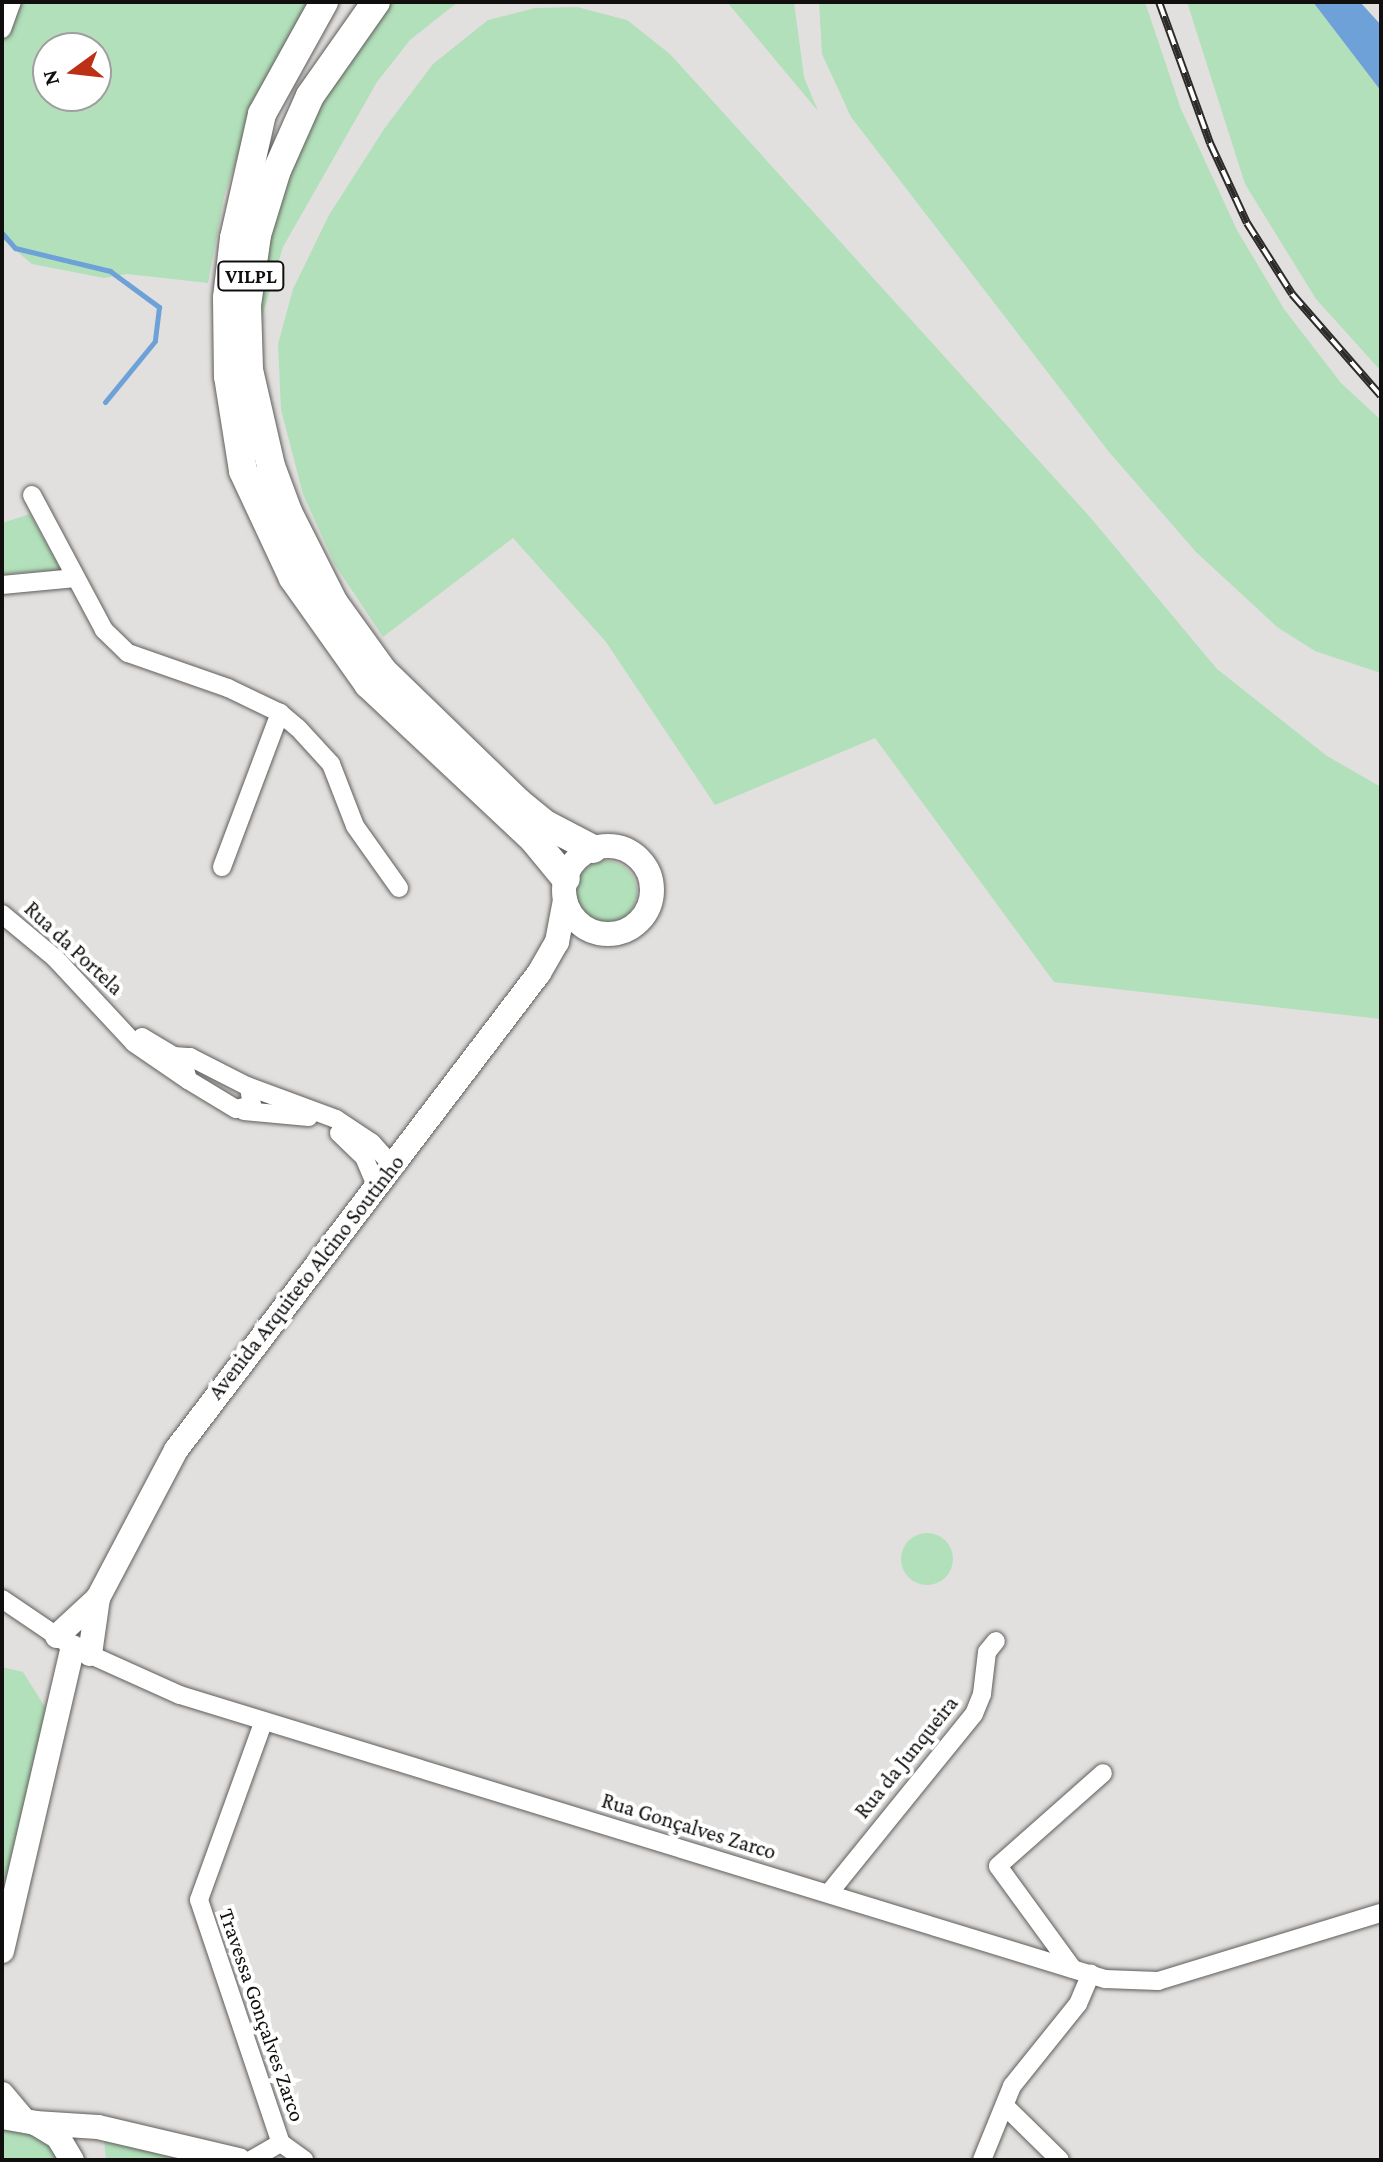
<!DOCTYPE html>
<html>
<head>
<meta charset="utf-8">
<style>
	body { margin:0 }
	#map { position:relative; width:1383px; height:2162px; overflow:hidden; background:#e2e0de; font-family:"Crimson Pro",serif }
	div>[style] { position:absolute }
	[style*='--x'] { left:calc(var(--x)*1px); top:calc(var(--y)*1px); width:calc(var(--w)*1px); rotate:calc(var(--a)*1deg) }
	.green>* { inset:0; background:#b2e0ba }
	.round { border-radius:50% }
	.water>* { inset:0; background:#6ea1d7 }
	.stream>* { height:5px; margin:-2.5px; padding:0 2.5px; transform-origin:2.5px; border-radius:2.5px; background:#6ea1d7 }
	.roads { filter:drop-shadow(0 0 2px #605e5c) drop-shadow(0 0 2px #605e5c) }
	.minor>* { height:18px; margin:-9px; padding:0 9px; transform-origin:9px; border-radius:9px; background:#fff }
	.major>* { height:24px; margin:-12px; padding:0 12px; transform-origin:12px; border-radius:12px; background:#fff }
	.major>.ring { margin:-12px; padding:0; box-sizing:content-box; background:none; border:24px solid #fff; border-radius:50% }
	.highway>* { height:28px; margin:-14px; padding:0 14px; transform-origin:14px; border-radius:14px; background:#fff }
	.rail>* { height:8px; margin-top:-4px; transform-origin:0; background:repeating-linear-gradient(90deg,#fff 0 15px,#2c2b2a 0 30px); box-sizing:border-box; border-block:2px solid #2c2b2a }
	span { translate:-50% -50%; white-space:nowrap; text-align:center; line-height:1.15; -webkit-text-stroke:8px #fff; paint-order:stroke }
	.shield-label span { padding:2px 6px; background:#fff; border:2px solid; border-radius:6px; -webkit-text-stroke-width:0 }
	.shield-label { font-size:20px; color:#100f0e; font-weight:700 }
	.street-label { font-size:22px; color:#100f0e }
	.frame { position:absolute; inset:0; border:4px solid #100f0e; pointer-events:none }
	.north { position:absolute; left:32px; top:32px; width:80px; height:80px; box-sizing:border-box; background:#fff; border:2px solid #9f9f9f; border-radius:50%; rotate:255deg; font-size:22px; font-weight:700; line-height:32px; text-align:center; color:#100f0e }
	.north::after { content:''; display:block; margin:auto; width:28px; height:36px; background:#bc3116; clip-path:polygon(50% 0,100% 100%,50% 72%,0 100%) }
</style>
</head>
<body>
<div id="map">
	<div class="green">
		<div style="clip-path:polygon(evenodd,2px 2px,310px 2px,253px 109px,224px 197px,208px 283px,127px 274px,104px 278px,32px 264px,2px 239px,2px 2px,48px 48px,96px 48px,96px 96px,48px 96px,48px 48px)"></div>
		<div style="clip-path:polygon(390px 2px,458px 2px,410px 40px,377px 82px,283px 247px,255px 340px,259px 277px,299px 140px,368px 28px)"></div>
		<div style="clip-path:polygon(727px 2px,794px 2px,804px 77px,818px 111px)"></div>
		<div style="clip-path:polygon(819px 2px,1145px 2px,1181px 109px,1237px 230px,1284px 309px,1341px 383px,1381px 420px,1381px 673px,1315px 651px,1277px 627px,1196px 552px,1109px 452px,851px 117px,822px 54px)"></div>
		<div style="clip-path:polygon(1187px 2px,1313px 2px,1381px 91px,1381px 371px,1316px 299px,1245px 184px)"></div>
		<div style="clip-path:polygon(577px 7px,627px 20px,670px 54px,1090px 517px,1217px 669px,1327px 756px,1381px 787px,1381px 1019px,1054px 982px,875px 738px,715px 805px,606px 642px,513px 538px,383px 637px,335px 565px,303px 494px,281px 410px,278px 344px,293px 289px,329px 215px,384px 129px,433px 64px,488px 20px,535px 8px)"></div>
		<div style="clip-path:polygon(30px 514px,61px 570px,2px 574px,2px 523px)"></div>
		<div class="round" style="left:575px;top:861px;width:62px;height:62px"></div>
		<div class="round" style="left:901px;top:1533px;width:52px;height:52px"></div>
		<div style="clip-path:polygon(2px 1667px,23px 1672px,47px 1710px,2px 1893px)"></div>
		<div style="clip-path:polygon(2px 2129px,36px 2133px,50px 2141px,63px 2160px,2px 2160px)"></div>
		<div style="clip-path:polygon(104px 2138px,203px 2160px,106px 2160px)"></div>
	</div>
	<div class="water">
		<div style="clip-path:polygon(1313px 2px,1360px 2px,1381px 25px,1381px 91px)"></div>
	</div>
	<div class="stream">
		<div style="--x:2;--y:233;--w:20;--a:49"></div>
		<div style="--x:15;--y:248;--w:98;--a:13.6"></div>
		<div style="--x:110;--y:271;--w:61;--a:36.3"></div>
		<div style="--x:159;--y:307;--w:34;--a:97"></div>
		<div style="--x:155;--y:341;--w:79;--a:129.3"></div>
	</div>
	<div class="roads">
		<div class="minor">
			<div style="--x:2;--y:29;--w:29;--a:-70"></div>
			<div style="--x:32;--y:495;--w:153;--a:61.9"></div>
			<div style="--x:104;--y:630;--w:33;--a:44"></div>
			<div style="--x:128;--y:653;--w:106;--a:19.3"></div>
			<div style="--x:228;--y:688;--w:58;--a:25.7"></div>
			<div style="--x:280;--y:713;--w:23;--a:40"></div>
			<div style="--x:298;--y:728;--w:49;--a:47.5"></div>
			<div style="--x:331;--y:764;--w:66;--a:68.8"></div>
			<div style="--x:355;--y:826;--w:76;--a:54.6"></div>
			<div style="--x:2;--y:585;--w:74;--a:-5.4"></div>
			<div style="--x:222;--y:867;--w:165;--a:-69.4"></div>
			<div style="--x:2;--y:914;--w:69;--a:39.7"></div>
			<div style="--x:55;--y:958;--w:116;--a:47.1"></div>
			<div style="--x:134;--y:1043;--w:65;--a:34.4"></div>
			<div style="--x:142;--y:1037;--w:37;--a:31"></div>
			<div style="--x:174;--y:1056;--w:16;--a:4"></div>
			<div style="--x:190;--y:1057;--w:66;--a:27"></div>
			<div style="--x:249;--y:1087;--w:18;--a:81"></div>
			<div style="--x:252;--y:1105;--w:16;--a:166"></div>
			<div style="--x:236;--y:1109;--w:56;--a:-148.9"></div>
			<div style="--x:188;--y:1080;--w:16;--a:-105"></div>
			<div style="--x:184;--y:1065;--w:10;--a:-53"></div>
			<div style="--x:247;--y:1086;--w:95;--a:20.3"></div>
			<div style="--x:336;--y:1119;--w:43;--a:33.7"></div>
			<div style="--x:372;--y:1143;--w:30;--a:48"></div>
			<div style="--x:244;--y:1111;--w:65;--a:5.3"></div>
			<div style="--x:339;--y:1133;--w:35;--a:44"></div>
			<div style="--x:364;--y:1157;--w:30;--a:67"></div>
			<div style="--x:2;--y:1599;--w:86;--a:34.1"></div>
			<div style="--x:73;--y:1647;--w:117;--a:24.2"></div>
			<div style="--x:180;--y:1695;--w:968;--a:17.07"></div>
			<div style="--x:1105;--y:1979;--w:53;--a:2.2"></div>
			<div style="--x:1158;--y:1981;--w:233;--a:-17"></div>
			<div style="--x:263;--y:1723;--w:188;--a:109.9"></div>
			<div style="--x:199;--y:1900;--w:256;--a:71.4"></div>
			<div style="--x:281;--y:2143;--w:29;--a:36"></div>
			<div style="--x:829;--y:1893;--w:230;--a:-51"></div>
			<div style="--x:974;--y:1714;--w:22;--a:-68"></div>
			<div style="--x:982;--y:1694;--w:42;--a:-83.2"></div>
			<div style="--x:987;--y:1652;--w:14;--a:-51"></div>
			<div style="--x:1073;--y:1969;--w:127;--a:-126.1"></div>
			<div style="--x:998;--y:1866;--w:140;--a:-41.5"></div>
			<div style="--x:1005;--y:2106;--w:77;--a:44.5"></div>
			<div style="--x:251;--y:2160;--w:34;--a:-30"></div>
			<div style="--x:982;--y:2160;--w:80;--a:-67.9"></div>
			<div style="--x:1012;--y:2086;--w:105;--a:-51.2"></div>
			<div style="--x:1078;--y:2004;--w:33;--a:-67"></div>
		</div>
		<div class="major">
			<div class="ring" style="left:564px;top:846px;width:64px;height:64px"></div>
			<div style="--x:57;--y:1636;--w:56;--a:-42.8"></div>
			<div style="--x:90;--y:1654;--w:57;--a:-81.9"></div>
			<div style="--x:98;--y:1598;--w:167;--a:-62.2"></div>
			<div style="--x:176;--y:1450;--w:599;--a:-52.73"></div>
			<div style="--x:539;--y:973;--w:36;--a:-60"></div>
			<div style="--x:557;--y:942;--w:43;--a:-79.2"></div>
			<div style="--x:2;--y:1951;--w:312;--a:-76.9"></div>
			<div style="--x:2;--y:2094;--w:34;--a:50"></div>
			<div style="--x:2;--y:2117;--w:34;--a:10"></div>
			<div style="--x:35;--y:2123;--w:27;--a:31"></div>
			<div style="--x:58;--y:2137;--w:27;--a:59"></div>
			<div style="--x:35;--y:2123;--w:63;--a:3.6"></div>
			<div style="--x:98;--y:2127;--w:145;--a:13.2"></div>
		</div>
		<div class="highway">
			<div style="--x:324;--y:2;--w:128;--a:119"></div>
			<div style="--x:262;--y:114;--w:127;--a:102.7"></div>
			<div style="--x:234;--y:238;--w:60;--a:96.7"></div>
			<div style="--x:227;--y:298;--w:78;--a:89.3"></div>
			<div style="--x:228;--y:376;--w:96;--a:81"></div>
			<div style="--x:243;--y:471;--w:118;--a:65"></div>
			<div style="--x:293;--y:578;--w:130;--a:54.7"></div>
			<div style="--x:368;--y:684;--w:228;--a:43.2"></div>
			<div style="--x:534;--y:840;--w:50;--a:50.6"></div>
			<div style="--x:376;--y:2;--w:115;--a:125.1"></div>
			<div style="--x:310;--y:96;--w:81;--a:114"></div>
			<div style="--x:277;--y:170;--w:68;--a:107.1"></div>
			<div style="--x:257;--y:235;--w:71;--a:98.1"></div>
			<div style="--x:247;--y:305;--w:65;--a:88.2"></div>
			<div style="--x:249;--y:370;--w:98;--a:77.1"></div>
			<div style="--x:271;--y:466;--w:49;--a:69.7"></div>
			<div style="--x:288;--y:512;--w:102;--a:63.2"></div>
			<div style="--x:334;--y:603;--w:84;--a:54.2"></div>
			<div style="--x:383;--y:671;--w:188;--a:44.1"></div>
			<div style="--x:518;--y:802;--w:35;--a:39"></div>
			<div style="--x:545;--y:824;--w:54;--a:27.5"></div>
		</div>
	</div>
	<div class="rail">
		<div style="--x:1159;--y:2;--w:150;--a:70.1"></div>
		<div style="--x:1210;--y:143;--w:88;--a:65.2"></div>
		<div style="--x:1247;--y:223;--w:84;--a:57.6"></div>
		<div style="--x:1292;--y:294;--w:135;--a:48.9"></div>
	</div>
	<div class="shield-label">
		<span style="left:251px;top:276px">VILPL</span>
	</div>
	<div class="street-label">
		<span style="left:74px;top:948px;rotate:43deg">Rua da Portela</span>
		<span style="left:306px;top:1277px;rotate:-52deg">Avenida Arquiteto Alcino Soutinho</span>
		<span style="left:906px;top:1757px;rotate:-51deg">Rua da Junqueira</span>
		<span style="left:689px;top:1826px;rotate:17deg">Rua Gonçalves Zarco</span>
		<span style="left:262px;top:2015px;rotate:71deg">Travessa Gonçalves Zarco</span>
	</div>
	<div class="frame"></div>
	<div class="north">N</div>
</div>
</body>
</html>
